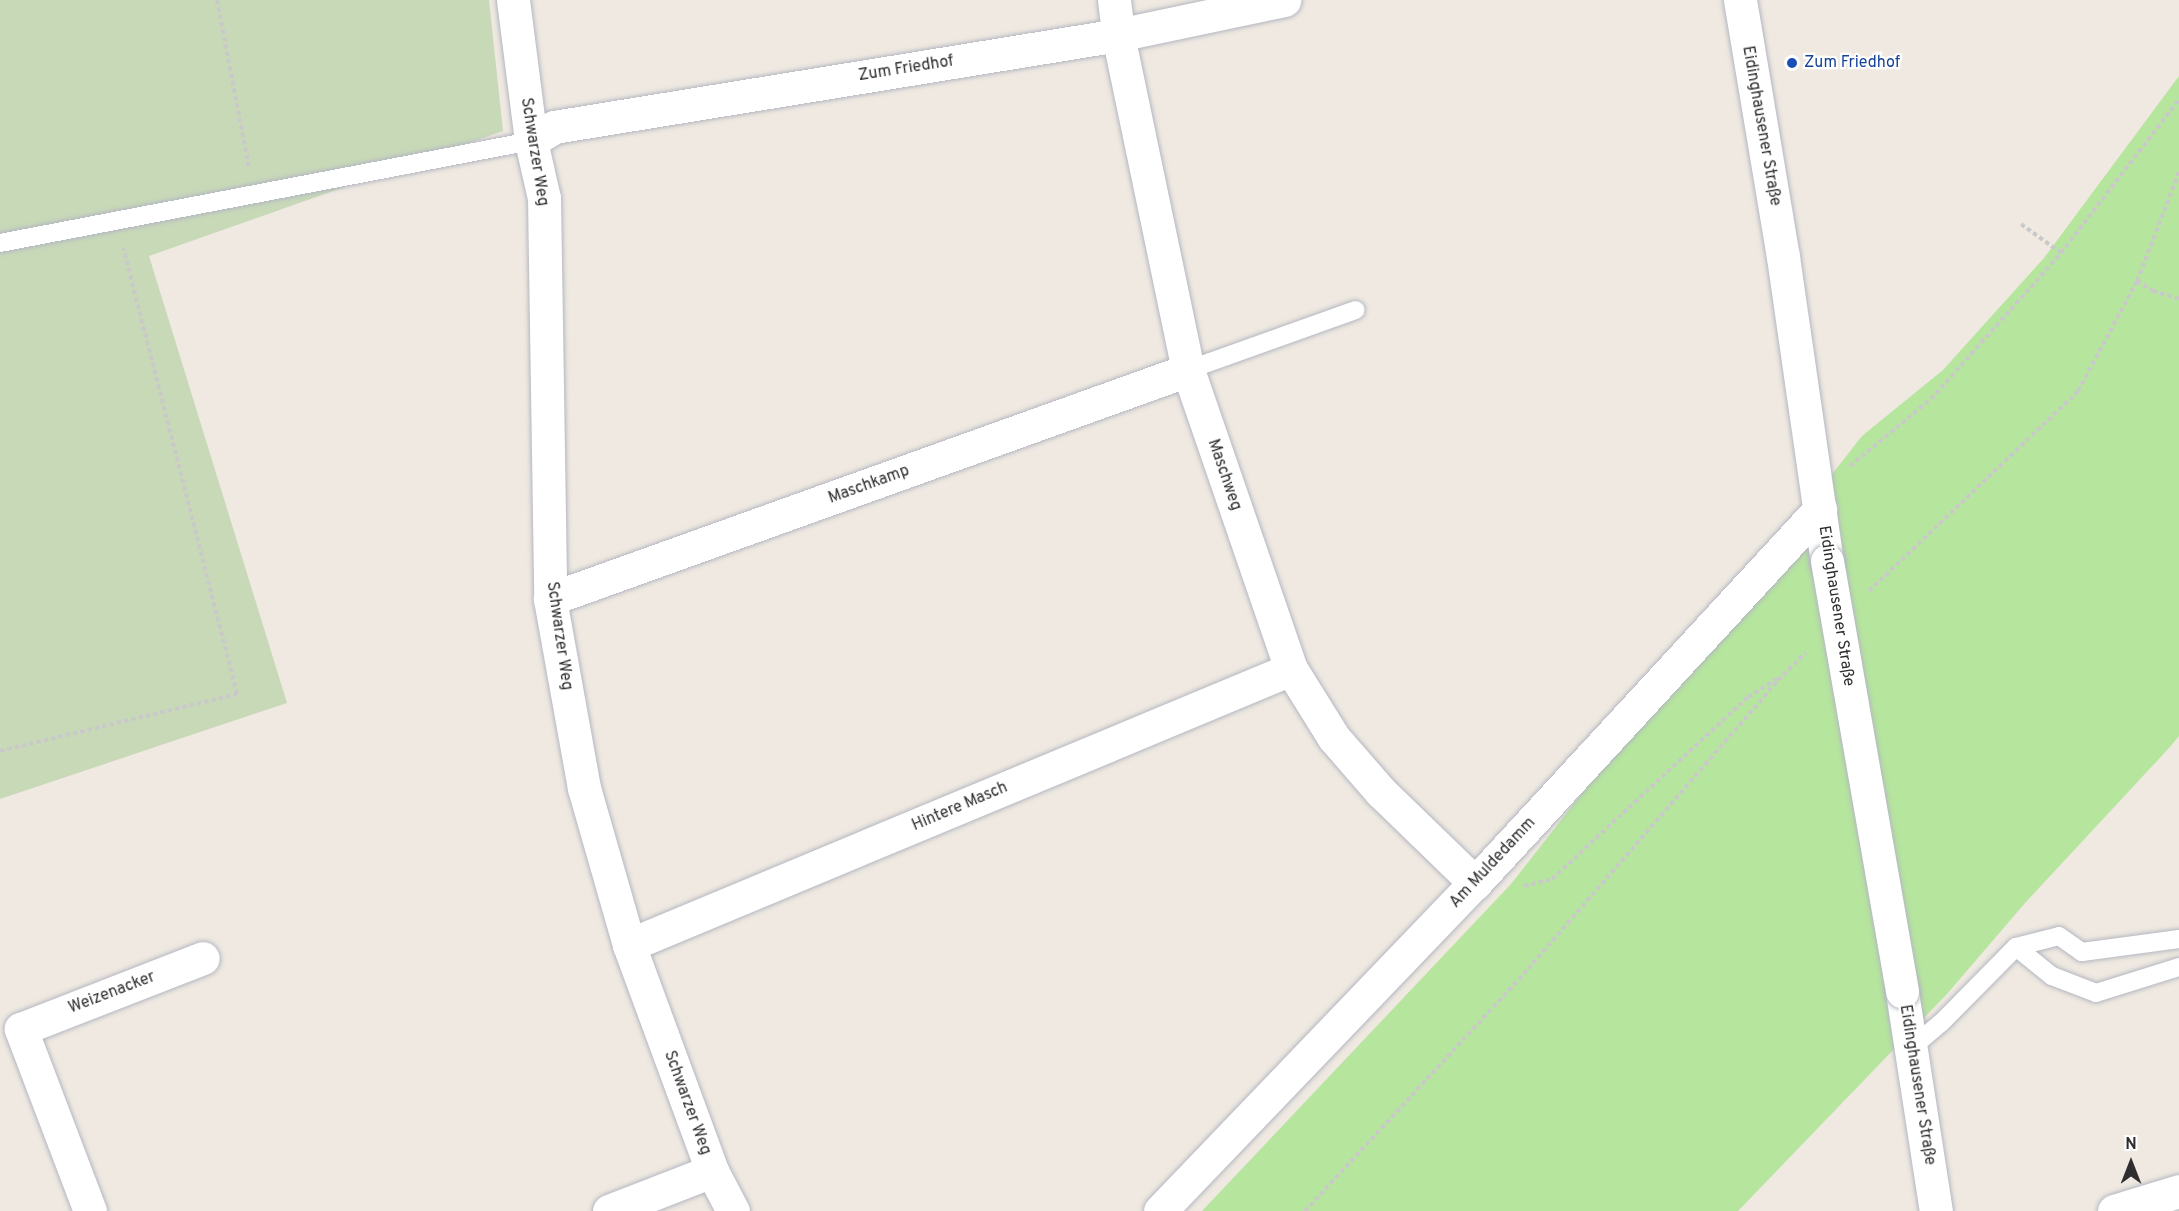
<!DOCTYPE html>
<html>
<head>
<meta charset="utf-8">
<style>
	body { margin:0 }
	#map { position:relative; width:2179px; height:1211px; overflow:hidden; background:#efe9e1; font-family:Overpass,sans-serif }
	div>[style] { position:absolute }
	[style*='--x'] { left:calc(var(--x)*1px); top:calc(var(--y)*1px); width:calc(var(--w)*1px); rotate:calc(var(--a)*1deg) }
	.green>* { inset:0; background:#b6e59e }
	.cemetery>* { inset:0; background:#c8d9b8 }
	.path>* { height:4px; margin-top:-2px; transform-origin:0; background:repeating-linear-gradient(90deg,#c9c9c9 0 4.5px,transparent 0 7.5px) }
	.roads { filter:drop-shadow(0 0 2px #b4b7c1) drop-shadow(0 0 2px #b4b7c1) }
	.service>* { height:18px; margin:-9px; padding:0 9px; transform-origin:9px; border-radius:9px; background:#fff }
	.minor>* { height:33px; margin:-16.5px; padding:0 16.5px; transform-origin:16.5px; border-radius:16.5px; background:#fff }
	.secondary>* { height:33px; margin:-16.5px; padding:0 16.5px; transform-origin:16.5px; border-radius:16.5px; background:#fff }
	.bridges { filter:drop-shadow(0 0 2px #b4b7c1) drop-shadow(0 0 2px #b4b7c1) }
	.secondary-bridge>* { height:33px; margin:-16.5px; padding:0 16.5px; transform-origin:16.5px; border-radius:16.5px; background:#fff }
	.dots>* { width:16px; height:16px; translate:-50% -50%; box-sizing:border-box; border:3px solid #fff; border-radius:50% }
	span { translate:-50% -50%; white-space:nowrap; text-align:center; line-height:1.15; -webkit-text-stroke:4.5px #fff; paint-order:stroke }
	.transit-label { font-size:16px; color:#164399 }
	.left { translate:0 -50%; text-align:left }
	.street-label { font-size:16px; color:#2e2e2e }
	.north { position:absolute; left:2101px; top:1133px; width:60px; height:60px; -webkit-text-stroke:4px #fff; paint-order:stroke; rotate:0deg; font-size:16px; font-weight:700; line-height:24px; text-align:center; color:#2e2e2e }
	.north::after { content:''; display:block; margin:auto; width:21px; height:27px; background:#2e2e2e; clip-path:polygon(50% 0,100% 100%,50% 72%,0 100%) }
</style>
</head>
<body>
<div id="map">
	<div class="green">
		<div style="clip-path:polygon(2179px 76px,2179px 736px,2169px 748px,2025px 903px,1947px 994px,1738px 1211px,1202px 1211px,1511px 884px,1862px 436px,1943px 370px,2044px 258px)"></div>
	</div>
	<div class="cemetery">
		<div style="clip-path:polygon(0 0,489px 0,503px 131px,149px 256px,287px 703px,0 799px)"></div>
	</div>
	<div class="path">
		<div style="--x:217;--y:0;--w:170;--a:79.2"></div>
		<div style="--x:2021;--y:224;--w:49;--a:35.9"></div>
		<div style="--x:2137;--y:281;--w:19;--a:32"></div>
		<div style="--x:2153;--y:291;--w:27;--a:17"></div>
		<div style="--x:1850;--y:466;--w:105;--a:-39.6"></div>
		<div style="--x:1931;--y:399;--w:195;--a:-48.3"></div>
		<div style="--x:2061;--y:253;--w:193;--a:-52.4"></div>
		<div style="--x:1869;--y:591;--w:289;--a:-43.7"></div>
		<div style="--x:2078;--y:391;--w:125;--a:-61.8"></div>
		<div style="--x:2137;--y:281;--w:117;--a:-68.9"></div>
		<div style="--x:0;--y:751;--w:244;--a:-13.5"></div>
		<div style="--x:237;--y:694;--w:460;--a:-104.3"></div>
		<div style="--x:1524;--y:886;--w:29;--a:-14"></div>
		<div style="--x:1552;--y:879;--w:267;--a:-42.9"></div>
		<div style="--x:1748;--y:697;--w:38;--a:-32"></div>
		<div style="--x:1305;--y:1211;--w:329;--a:-47.3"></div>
		<div style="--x:1528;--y:969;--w:389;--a:-49.1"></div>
		<div style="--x:1783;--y:675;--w:32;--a:-44"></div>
	</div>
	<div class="roads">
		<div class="service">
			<div style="--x:0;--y:243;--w:541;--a:-10.87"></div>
			<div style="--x:1188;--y:370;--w:178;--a:-19.7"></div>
			<div style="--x:2016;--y:947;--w:46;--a:38.9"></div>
			<div style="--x:2052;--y:976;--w:47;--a:21.1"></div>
			<div style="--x:2096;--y:993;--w:87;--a:-17.4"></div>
			<div style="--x:1911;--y:1048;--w:39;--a:-40"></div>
			<div style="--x:1941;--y:1023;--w:107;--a:-45.4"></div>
			<div style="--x:2016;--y:947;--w:44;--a:-14.3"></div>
			<div style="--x:2059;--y:936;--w:28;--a:35"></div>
			<div style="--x:2082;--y:952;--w:98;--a:-7.6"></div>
		</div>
		<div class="minor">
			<div style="--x:513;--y:0;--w:142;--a:82.7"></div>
			<div style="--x:531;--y:141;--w:58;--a:77.2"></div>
			<div style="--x:544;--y:198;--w:401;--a:89.1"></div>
			<div style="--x:550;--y:599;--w:192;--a:79.8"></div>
			<div style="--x:584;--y:788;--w:163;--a:74"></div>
			<div style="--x:629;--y:945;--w:241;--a:69.8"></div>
			<div style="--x:712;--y:1171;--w:45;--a:62.3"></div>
			<div style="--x:1114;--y:0;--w:35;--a:83"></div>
			<div style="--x:1118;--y:35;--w:342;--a:78.2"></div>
			<div style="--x:1188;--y:370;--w:316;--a:71"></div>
			<div style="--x:1291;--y:669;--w:81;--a:58.1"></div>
			<div style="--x:1334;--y:738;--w:72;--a:49"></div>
			<div style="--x:1381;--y:792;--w:131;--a:44.1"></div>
			<div style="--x:531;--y:141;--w:27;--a:-31"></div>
			<div style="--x:554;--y:127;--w:571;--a:-9.26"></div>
			<div style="--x:1118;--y:35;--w:170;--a:-11.9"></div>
			<div style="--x:550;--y:599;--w:678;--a:-19.74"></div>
			<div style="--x:629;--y:945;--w:717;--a:-22.63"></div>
			<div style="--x:90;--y:1211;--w:195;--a:-110.8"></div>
			<div style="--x:21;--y:1029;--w:195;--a:-21.3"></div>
			<div style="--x:609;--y:1211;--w:110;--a:-21.2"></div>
			<div style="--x:1160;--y:1211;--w:455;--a:-46.2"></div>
			<div style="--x:1475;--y:883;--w:509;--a:-47.31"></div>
			<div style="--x:2114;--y:1211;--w:68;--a:-17.1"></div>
		</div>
		<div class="secondary">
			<div style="--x:1740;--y:0;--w:261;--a:80.5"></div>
			<div style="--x:1783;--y:257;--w:307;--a:81.8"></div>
			<div style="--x:1902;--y:992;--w:222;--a:81.2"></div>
		</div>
	</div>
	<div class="bridges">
		<div class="secondary-bridge">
			<div style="--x:1827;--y:561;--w:437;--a:80.1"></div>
		</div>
	</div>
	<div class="dots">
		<div style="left:1792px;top:63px;background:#1a4fb4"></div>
	</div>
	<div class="transit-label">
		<span class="left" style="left:1804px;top:63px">Zum Friedhof</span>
	</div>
	<div class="street-label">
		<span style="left:906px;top:69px;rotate:-9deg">Zum Friedhof</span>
		<span style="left:1761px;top:126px;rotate:80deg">Eidinghausener Straße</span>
		<span style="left:534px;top:152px;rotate:81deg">Schwarzer Weg</span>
		<span style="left:1224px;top:475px;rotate:71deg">Maschweg</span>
		<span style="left:869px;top:485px;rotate:-20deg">Maschkamp</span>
		<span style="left:1836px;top:606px;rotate:81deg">Eidinghausener Straße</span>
		<span style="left:559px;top:636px;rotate:82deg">Schwarzer Weg</span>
		<span style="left:960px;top:807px;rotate:-23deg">Hintere Masch</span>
		<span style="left:1493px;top:863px;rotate:-47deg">Am Muldedamm</span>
		<span style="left:112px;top:993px;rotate:-21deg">Weizenacker</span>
		<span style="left:1917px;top:1085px;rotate:81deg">Eidinghausener Straße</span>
		<span style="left:687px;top:1103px;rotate:70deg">Schwarzer Weg</span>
	</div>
	<div class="north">N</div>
</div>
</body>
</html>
